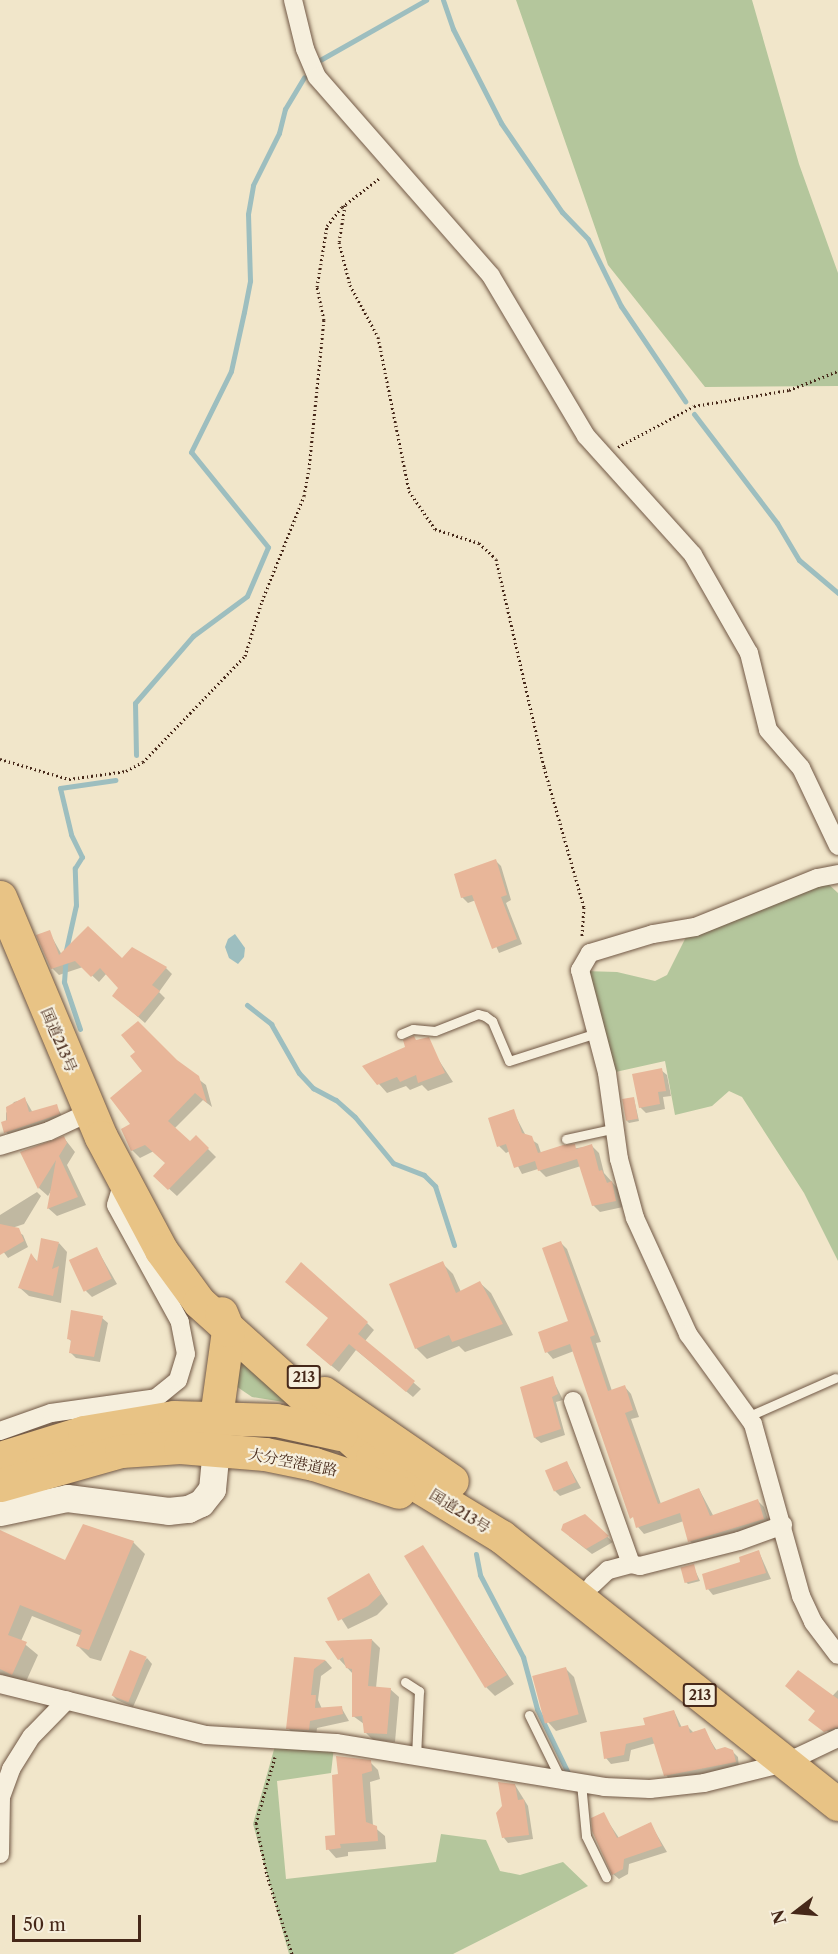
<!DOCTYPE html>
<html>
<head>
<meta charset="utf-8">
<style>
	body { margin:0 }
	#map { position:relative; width:838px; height:1954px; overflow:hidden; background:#f1e6ca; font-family:"Libre Caslon Text","Noto Serif JP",serif }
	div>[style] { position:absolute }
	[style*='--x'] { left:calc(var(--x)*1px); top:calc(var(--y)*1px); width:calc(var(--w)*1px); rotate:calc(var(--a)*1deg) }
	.green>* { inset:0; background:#b4c69c }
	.water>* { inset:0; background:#9dbebf }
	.shadow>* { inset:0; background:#0003 }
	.stream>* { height:5px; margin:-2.5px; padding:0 2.5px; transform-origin:2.5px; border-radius:2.5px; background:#9dbebf }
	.building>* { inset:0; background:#e8b699; transform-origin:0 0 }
	.path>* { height:3px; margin-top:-1.5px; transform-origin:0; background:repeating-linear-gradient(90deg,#462819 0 1.5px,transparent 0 4.5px) }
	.roads { filter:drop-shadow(0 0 2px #715845) drop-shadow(0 0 2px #715845) }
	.lane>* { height:9px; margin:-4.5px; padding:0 4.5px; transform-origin:4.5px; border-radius:4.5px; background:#f6efdd }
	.street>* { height:18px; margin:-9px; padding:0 9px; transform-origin:9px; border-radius:9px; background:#f6efdd }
	.secondary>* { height:27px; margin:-13.5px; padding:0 13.5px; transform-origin:13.5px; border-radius:13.5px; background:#f6efdd }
	.highway>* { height:33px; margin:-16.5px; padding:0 16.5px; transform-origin:16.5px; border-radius:16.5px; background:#e8c385 }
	span { translate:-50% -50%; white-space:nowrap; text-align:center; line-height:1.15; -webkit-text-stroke:4.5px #f6efdd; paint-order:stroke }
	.shield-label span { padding:2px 4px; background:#f6efdd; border:2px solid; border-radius:4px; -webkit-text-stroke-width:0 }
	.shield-label { font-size:14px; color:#462819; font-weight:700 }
	.street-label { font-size:15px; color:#462819 }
	.north { position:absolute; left:766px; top:1882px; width:60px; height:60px; -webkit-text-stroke:4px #f6efdd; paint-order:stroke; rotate:254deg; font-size:16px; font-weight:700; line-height:24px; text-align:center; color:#462819 }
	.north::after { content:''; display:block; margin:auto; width:21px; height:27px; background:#462819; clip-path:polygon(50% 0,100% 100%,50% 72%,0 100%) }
	.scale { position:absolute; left:12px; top:1915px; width:129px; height:27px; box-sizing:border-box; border:3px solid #462819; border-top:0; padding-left:8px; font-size:18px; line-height:21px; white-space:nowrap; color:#462819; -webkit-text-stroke:4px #f6efdd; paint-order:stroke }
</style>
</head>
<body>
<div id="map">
	<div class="green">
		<div style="clip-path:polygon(516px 0,752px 0,799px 164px,838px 273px,838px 386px,705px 387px,608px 265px)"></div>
		<div style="clip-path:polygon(825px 881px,838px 893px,838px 1261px,804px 1193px,742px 1097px,729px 1091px,712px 1106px,675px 1115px,665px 1061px,611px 1073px,584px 971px,617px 972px,655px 981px,667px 975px,688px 933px)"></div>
		<div style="clip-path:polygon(234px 1352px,290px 1403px,252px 1397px,230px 1382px)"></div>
		<div style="clip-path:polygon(275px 1746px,334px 1747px,331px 1773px,277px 1781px,286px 1879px,436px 1862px,441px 1834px,486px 1840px,500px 1871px,520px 1875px,563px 1862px,588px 1886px,453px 1954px,289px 1954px,253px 1824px)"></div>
	</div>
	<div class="water">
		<div style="clip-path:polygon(235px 934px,245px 948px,244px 957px,238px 964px,229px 958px,225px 947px,228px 939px)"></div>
	</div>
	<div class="shadow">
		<div style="clip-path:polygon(496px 861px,501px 866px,511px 900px,506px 903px,522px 944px,499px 953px,476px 900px,468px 903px,462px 897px)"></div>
		<div style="clip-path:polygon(49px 932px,62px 955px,166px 968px,172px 974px,159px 992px,165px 998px,145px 1023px,121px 1002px,120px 988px,107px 973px,99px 982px,83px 967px,59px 975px,52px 968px)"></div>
		<div style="clip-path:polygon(425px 1039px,453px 1082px,428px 1091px,422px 1085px,410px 1090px,406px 1086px,387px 1093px,364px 1067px,407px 1048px,405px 1042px)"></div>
		<div style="clip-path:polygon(176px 1062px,206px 1085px,212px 1107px,203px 1100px,174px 1129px,190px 1144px,196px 1137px,216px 1157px,177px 1196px,155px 1176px,167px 1163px,154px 1151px,140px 1158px,132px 1150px,133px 1124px)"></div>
		<div style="clip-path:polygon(661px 1070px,667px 1075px,671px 1096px,663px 1097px,665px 1109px,646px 1113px,640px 1107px)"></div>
		<div style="clip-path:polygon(25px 1099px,33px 1113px,56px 1106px,64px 1119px,11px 1138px,6px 1132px,6px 1113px,14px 1102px)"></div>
		<div style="clip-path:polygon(634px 1099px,639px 1121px,629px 1123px,627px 1121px)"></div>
		<div style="clip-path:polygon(513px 1111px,526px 1136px,538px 1144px,541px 1153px,592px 1146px,599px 1153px,604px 1173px,619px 1190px,623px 1207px,600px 1212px,593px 1205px,581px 1166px,546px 1177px,538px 1169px,522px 1174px,510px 1151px,506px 1153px,499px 1146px)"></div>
		<div style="clip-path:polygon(64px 1138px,75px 1152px,67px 1165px,86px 1205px,57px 1216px,48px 1208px,52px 1189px,48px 1196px,39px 1188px,23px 1152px)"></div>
		<div style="clip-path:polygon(37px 1192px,41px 1196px,24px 1224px,12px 1228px,23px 1235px,28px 1247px,8px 1258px,0 1247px,0 1215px)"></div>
		<div style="clip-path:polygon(59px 1243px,67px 1252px,61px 1303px,29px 1296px,20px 1288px,32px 1256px,38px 1262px)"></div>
		<div style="clip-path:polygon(561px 1243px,567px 1249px,601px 1342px,596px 1343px,612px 1391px,625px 1387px,631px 1394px,639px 1417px,631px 1419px,661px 1504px,699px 1489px,714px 1517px,758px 1501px,764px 1507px,770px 1526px,696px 1548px,690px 1541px,684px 1521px,644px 1534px,638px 1527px,574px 1351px,553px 1359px,547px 1352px,570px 1322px)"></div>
		<div style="clip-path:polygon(97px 1249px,117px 1284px,92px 1297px,86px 1291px)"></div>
		<div style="clip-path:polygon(442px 1263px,453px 1274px,461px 1292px,480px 1283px,491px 1293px,513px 1335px,465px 1352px,459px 1346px,427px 1359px,416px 1348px)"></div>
		<div style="clip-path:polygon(102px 1318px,108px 1323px,100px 1362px,76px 1358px,70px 1352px,72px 1342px,68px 1338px)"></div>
		<div style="clip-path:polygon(367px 1323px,374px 1330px,365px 1341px,421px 1389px,413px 1397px,356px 1350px,339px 1372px,315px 1352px)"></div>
		<div style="clip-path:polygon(552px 1378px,563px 1400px,556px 1402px,565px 1435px,541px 1443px,535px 1438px)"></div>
		<div style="clip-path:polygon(567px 1463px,581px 1488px,560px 1496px,554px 1490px)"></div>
		<div style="clip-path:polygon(585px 1516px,613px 1542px,592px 1554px,569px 1536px)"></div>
		<div style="clip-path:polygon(0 1533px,66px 1562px,133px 1542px,145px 1554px,101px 1661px,90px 1658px,78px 1646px,82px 1636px,32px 1616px,21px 1641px,38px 1655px,24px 1686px,0 1674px)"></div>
		<div style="clip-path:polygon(422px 1547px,514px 1684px,495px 1696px,486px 1687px)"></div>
		<div style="clip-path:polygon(759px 1552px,771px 1579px,713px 1595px,708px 1589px)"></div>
		<div style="clip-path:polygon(693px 1566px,700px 1581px,688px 1584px,686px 1582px)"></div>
		<div style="clip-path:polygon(369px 1575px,388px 1604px,377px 1615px,348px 1629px,329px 1599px)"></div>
		<div style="clip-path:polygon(372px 1640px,380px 1648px,376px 1688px,390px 1689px,399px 1697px,395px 1742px,373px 1740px,365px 1732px,364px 1724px,353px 1716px,353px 1674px,339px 1659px)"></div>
		<div style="clip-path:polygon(147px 1658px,152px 1664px,133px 1707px,117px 1700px,112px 1695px)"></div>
		<div style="clip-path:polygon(295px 1659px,326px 1661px,332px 1668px,321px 1676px,318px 1700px,322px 1709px,341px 1707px,349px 1721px,317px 1728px,316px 1737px,295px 1735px,288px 1728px)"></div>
		<div style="clip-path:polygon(565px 1668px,574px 1677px,587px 1722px,556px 1731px,548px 1722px,543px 1675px)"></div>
		<div style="clip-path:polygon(838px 1690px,838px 1738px,810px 1720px)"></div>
		<div style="clip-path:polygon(674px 1711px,682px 1728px,687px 1726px,693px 1732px,704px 1730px,717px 1751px,732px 1751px,738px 1757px,739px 1768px,671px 1781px,666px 1775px,656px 1743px,631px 1750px,629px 1761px,611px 1764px,606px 1758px,647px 1726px)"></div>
		<div style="clip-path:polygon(370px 1762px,378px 1770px,380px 1779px,370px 1782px,373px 1826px,385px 1836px,386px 1849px,348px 1852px,348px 1856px,336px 1858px,328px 1849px,336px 1836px,340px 1775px)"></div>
		<div style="clip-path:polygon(515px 1785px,528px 1806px,533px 1839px,508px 1843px,504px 1838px)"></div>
		<div style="clip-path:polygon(603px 1814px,619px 1838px,650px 1823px,667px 1852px,629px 1864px,628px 1874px,619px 1879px,613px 1874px)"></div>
	</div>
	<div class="stream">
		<div style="--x:443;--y:0;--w:31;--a:71"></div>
		<div style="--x:453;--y:29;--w:106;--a:62.9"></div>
		<div style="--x:501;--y:123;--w:108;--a:55.6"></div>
		<div style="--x:562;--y:212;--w:37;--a:46"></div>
		<div style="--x:588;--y:239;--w:75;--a:63.8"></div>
		<div style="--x:621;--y:306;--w:115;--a:56"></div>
		<div style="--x:320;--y:60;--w:122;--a:-29.5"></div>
		<div style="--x:694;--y:414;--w:137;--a:52.7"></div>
		<div style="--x:777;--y:523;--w:43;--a:59.3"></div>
		<div style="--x:799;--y:560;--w:51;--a:40.2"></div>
		<div style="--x:136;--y:755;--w:52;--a:-91.1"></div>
		<div style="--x:135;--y:703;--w:89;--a:-49.1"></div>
		<div style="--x:193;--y:636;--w:67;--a:-36.5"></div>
		<div style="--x:247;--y:596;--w:53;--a:-66.8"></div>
		<div style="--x:268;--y:547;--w:122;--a:-129"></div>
		<div style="--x:191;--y:452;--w:90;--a:-63.7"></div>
		<div style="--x:231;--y:371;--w:60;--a:-77.6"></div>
		<div style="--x:244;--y:312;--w:32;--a:-79"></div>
		<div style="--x:250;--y:281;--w:67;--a:-91.7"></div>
		<div style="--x:248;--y:214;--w:29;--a:-80"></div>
		<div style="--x:253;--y:185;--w:58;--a:-63.4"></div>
		<div style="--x:279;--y:133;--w:25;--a:-76"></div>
		<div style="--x:285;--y:109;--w:37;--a:-59"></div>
		<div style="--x:247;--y:1005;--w:31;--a:38"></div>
		<div style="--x:271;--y:1024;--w:56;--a:60.3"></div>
		<div style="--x:299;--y:1073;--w:21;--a:47"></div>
		<div style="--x:313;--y:1088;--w:26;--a:28"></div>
		<div style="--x:336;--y:1100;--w:25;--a:42"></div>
		<div style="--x:355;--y:1117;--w:60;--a:50.4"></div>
		<div style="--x:393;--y:1163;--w:33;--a:21"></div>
		<div style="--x:424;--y:1175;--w:16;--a:45"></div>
		<div style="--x:435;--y:1186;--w:62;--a:72.1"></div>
		<div style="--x:80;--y:1029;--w:50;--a:-108.8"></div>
		<div style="--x:64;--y:982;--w:32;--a:-86"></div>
		<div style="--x:66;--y:950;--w:46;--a:-77.5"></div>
		<div style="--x:76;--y:905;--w:37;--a:-92"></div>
		<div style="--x:75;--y:868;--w:13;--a:-58"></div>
		<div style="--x:82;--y:857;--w:25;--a:-116"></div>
		<div style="--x:71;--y:834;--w:47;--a:-103.4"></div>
		<div style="--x:60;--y:788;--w:56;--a:-8.3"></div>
		<div style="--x:476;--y:1554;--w:21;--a:79"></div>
		<div style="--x:480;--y:1575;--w:93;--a:62.3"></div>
		<div style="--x:523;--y:1657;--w:54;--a:74.9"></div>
		<div style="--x:537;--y:1709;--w:76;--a:64.1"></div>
	</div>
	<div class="building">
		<div style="clip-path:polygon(496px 859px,507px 895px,501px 897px,517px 939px,492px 949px,472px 895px,461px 898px,454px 874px)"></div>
		<div style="clip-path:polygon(88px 926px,122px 958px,132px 947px,167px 967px,152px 985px,160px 991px,138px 1017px,112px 996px,118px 988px,100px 968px,91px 977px,75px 961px,51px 969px,36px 935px,50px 930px,59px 955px)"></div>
		<div style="clip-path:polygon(138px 1021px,177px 1060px,199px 1076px,207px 1103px,195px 1093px,168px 1121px,190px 1141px,196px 1135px,209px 1148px,168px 1190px,153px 1176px,165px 1163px,145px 1145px,131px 1151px,121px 1129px,130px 1124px,110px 1098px,142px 1071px,130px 1056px,135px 1052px,121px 1035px)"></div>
		<div style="clip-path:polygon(414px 1036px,416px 1040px,429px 1037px,445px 1073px,418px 1083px,416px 1075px,400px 1082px,397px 1077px,377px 1085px,362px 1066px,405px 1047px,403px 1040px)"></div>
		<div style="clip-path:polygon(662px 1068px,666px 1091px,658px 1092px,660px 1104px,639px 1108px,632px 1074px)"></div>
		<div style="clip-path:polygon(25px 1097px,29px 1112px,57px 1104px,60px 1114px,4px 1133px,1px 1122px,7px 1120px,6px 1107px)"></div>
		<div style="left:634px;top:1097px;width:22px;height:12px;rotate:80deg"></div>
		<div style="clip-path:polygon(514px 1109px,522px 1133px,532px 1136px,538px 1153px,563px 1145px,575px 1144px,576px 1149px,592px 1144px,599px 1171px,602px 1170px,607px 1183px,612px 1181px,616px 1201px,592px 1206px,577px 1159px,538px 1171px,535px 1161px,514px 1168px,506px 1144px,497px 1147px,488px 1118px)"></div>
		<div style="clip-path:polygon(64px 1136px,67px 1143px,59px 1156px,78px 1197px,47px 1209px,56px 1160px,38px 1189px,20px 1152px)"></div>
		<div style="clip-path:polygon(0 1224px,19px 1228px,24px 1241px,0 1255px)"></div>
		<div style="clip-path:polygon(41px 1238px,59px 1242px,52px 1269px,59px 1266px,53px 1296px,18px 1288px,31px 1253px,37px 1262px)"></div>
		<div style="clip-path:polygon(561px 1241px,595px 1335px,590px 1337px,608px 1391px,625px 1385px,633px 1410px,625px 1413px,658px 1504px,699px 1488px,710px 1516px,758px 1499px,764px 1519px,688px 1542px,680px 1513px,636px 1528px,633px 1517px,630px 1519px,570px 1344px,545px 1353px,538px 1332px,568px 1321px,542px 1248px)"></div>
		<div style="left:97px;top:1247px;width:35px;height:31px;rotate:65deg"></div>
		<div style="clip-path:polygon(443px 1261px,456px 1293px,480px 1281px,503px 1324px,452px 1342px,449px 1335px,415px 1349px,389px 1284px)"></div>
		<div style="clip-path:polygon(301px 1262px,368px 1322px,358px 1334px,415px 1381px,406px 1392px,349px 1344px,331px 1366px,306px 1345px,328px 1318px,285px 1282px)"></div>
		<div style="clip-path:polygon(71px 1310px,103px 1316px,94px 1357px,69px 1353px,71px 1340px,67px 1339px)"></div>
		<div style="clip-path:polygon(553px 1376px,558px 1394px,552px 1397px,561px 1429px,534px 1438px,520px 1387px)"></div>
		<div style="left:567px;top:1461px;width:23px;height:24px;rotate:67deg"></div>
		<div style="clip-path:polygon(585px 1514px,609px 1536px,586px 1549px,561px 1530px,563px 1524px)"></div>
		<div style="clip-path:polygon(83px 1524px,134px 1541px,89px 1650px,76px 1646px,82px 1630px,20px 1605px,8px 1635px,27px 1642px,12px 1675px,0 1669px,0 1530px,65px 1560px)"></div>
		<div style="clip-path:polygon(423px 1545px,507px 1675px,485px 1688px,404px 1556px)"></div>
		<div style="clip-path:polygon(759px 1550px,766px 1573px,706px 1590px,702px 1574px,740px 1562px,739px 1557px)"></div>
		<div style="left:694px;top:1564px;width:16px;height:14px;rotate:75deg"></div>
		<div style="clip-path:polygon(369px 1573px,381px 1594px,368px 1606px,338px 1621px,327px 1598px)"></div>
		<div style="clip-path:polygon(372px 1639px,368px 1686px,391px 1688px,387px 1734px,364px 1733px,362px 1716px,352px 1717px,352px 1669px,346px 1668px,343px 1657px,338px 1660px,325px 1641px)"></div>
		<div style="left:130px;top:1650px;width:18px;height:49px;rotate:22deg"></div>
		<div style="clip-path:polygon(294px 1657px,326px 1660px,314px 1669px,311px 1695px,316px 1695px,315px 1708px,342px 1706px,343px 1714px,310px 1721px,309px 1730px,286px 1729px)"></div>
		<div style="left:566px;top:1667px;width:49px;height:35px;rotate:75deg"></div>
		<div style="clip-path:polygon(798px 1670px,838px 1699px,838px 1727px,824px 1732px,808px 1720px,815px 1711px,785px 1686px)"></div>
		<div style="clip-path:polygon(674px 1710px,679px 1727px,688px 1725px,690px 1733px,705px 1728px,715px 1750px,725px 1747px,733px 1750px,736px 1762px,664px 1776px,652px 1737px,626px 1744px,624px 1755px,604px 1759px,600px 1732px,645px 1725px,643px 1718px)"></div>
		<div style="clip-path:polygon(336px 1756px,371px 1760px,372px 1771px,362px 1774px,366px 1822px,377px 1826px,378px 1841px,340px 1844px,341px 1848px,326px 1850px,325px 1836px,335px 1835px,332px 1775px,338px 1774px)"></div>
		<div style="clip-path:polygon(498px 1782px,515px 1784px,518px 1800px,524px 1799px,529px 1835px,502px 1838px,496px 1813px,502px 1806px)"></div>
		<div style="clip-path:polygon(604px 1812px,617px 1838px,651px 1822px,662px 1846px,624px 1859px,623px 1869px,612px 1875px,592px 1831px,591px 1818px)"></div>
	</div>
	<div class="path">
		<div style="--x:345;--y:205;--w:37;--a:99"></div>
		<div style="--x:339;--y:242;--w:44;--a:75.7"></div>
		<div style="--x:350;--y:285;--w:59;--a:61.7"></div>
		<div style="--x:378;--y:337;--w:157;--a:78.6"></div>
		<div style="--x:409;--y:491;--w:46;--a:55.6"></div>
		<div style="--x:435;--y:529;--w:46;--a:17.7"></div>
		<div style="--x:479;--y:543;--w:23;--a:43"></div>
		<div style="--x:496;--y:559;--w:213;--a:77"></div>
		<div style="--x:544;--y:767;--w:146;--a:74.1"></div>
		<div style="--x:584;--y:907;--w:31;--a:94"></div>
		<div style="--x:618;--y:447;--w:86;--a:-28.3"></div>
		<div style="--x:694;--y:406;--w:96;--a:-9.6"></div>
		<div style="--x:789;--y:390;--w:53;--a:-21.2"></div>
		<div style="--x:0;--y:759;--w:72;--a:16.2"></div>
		<div style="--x:69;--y:779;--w:58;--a:-8"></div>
		<div style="--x:126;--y:771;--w:19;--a:-28"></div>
		<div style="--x:143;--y:762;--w:147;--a:-46.1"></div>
		<div style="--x:245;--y:656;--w:58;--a:-72.8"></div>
		<div style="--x:262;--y:601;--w:113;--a:-68.2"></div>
		<div style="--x:304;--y:496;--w:27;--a:-80"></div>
		<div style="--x:309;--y:469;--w:150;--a:-84.3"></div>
		<div style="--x:324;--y:320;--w:34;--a:-102"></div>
		<div style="--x:317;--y:287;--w:62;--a:-80.7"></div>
		<div style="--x:327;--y:226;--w:24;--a:-52"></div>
		<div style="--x:342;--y:207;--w:49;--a:-37.6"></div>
		<div style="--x:275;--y:1757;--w:69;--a:106.1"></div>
		<div style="--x:256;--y:1823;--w:53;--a:78.1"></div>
		<div style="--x:267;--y:1875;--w:83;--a:72.4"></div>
	</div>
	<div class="roads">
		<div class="lane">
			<div style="--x:401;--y:1034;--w:13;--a:-23"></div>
			<div style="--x:413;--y:1029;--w:22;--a:5"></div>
			<div style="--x:435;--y:1031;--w:46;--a:-21.6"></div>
			<div style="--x:478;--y:1014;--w:7;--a:16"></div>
			<div style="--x:485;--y:1016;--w:9;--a:36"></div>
			<div style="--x:492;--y:1021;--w:43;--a:67"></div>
			<div style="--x:509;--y:1061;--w:92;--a:-17.7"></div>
			<div style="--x:566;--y:1139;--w:51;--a:-12.4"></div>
			<div style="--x:749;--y:1416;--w:94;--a:-23.8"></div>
			<div style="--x:405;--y:1682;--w:17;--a:33"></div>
			<div style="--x:419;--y:1691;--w:65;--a:92.6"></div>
			<div style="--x:529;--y:1715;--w:72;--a:63.8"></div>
			<div style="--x:581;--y:1783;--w:53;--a:84.6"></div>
			<div style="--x:586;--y:1836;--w:46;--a:64"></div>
		</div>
		<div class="street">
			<div style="--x:293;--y:0;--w:50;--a:76.2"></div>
			<div style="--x:305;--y:49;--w:30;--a:67"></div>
			<div style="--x:317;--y:77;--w:264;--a:48.8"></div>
			<div style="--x:491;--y:276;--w:186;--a:59.3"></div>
			<div style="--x:586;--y:436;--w:160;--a:48"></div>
			<div style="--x:693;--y:555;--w:113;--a:60.3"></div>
			<div style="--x:749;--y:653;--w:79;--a:76.1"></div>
			<div style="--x:768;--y:730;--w:50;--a:49"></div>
			<div style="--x:801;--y:768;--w:86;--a:64.6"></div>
			<div style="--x:838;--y:874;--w:21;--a:169"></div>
			<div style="--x:817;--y:878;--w:131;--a:158.1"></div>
			<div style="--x:695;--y:927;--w:43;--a:170.5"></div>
			<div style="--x:653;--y:934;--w:66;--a:163.2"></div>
			<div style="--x:590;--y:953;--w:20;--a:120"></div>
			<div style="--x:580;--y:970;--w:106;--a:75.3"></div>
			<div style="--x:607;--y:1073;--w:87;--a:82.1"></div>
			<div style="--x:619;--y:1159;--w:61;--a:74.8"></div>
			<div style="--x:635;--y:1218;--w:128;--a:65.4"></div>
			<div style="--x:688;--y:1334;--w:111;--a:54.2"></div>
			<div style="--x:753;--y:1424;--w:179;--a:74.4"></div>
			<div style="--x:801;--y:1596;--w:29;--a:65"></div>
			<div style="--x:813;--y:1622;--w:41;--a:52.9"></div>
			<div style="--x:0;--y:1146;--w:51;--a:-17"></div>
			<div style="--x:49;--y:1131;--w:45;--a:-24.9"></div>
			<div style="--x:573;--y:1401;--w:173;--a:70.4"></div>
			<div style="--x:631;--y:1564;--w:24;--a:165"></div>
			<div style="--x:608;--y:1570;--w:21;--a:137"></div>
			<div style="--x:0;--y:1431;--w:54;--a:-19.4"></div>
			<div style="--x:51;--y:1413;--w:106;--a:-8.1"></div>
			<div style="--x:156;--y:1398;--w:28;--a:-39"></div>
			<div style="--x:178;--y:1380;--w:27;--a:-73"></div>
			<div style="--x:186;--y:1354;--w:33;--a:-101"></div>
			<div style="--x:180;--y:1322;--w:133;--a:-118.7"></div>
			<div style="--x:116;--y:1205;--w:24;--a:-73"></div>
			<div style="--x:631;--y:1564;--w:9;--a:13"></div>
			<div style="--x:640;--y:1566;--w:102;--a:-14.2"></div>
			<div style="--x:739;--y:1541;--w:47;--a:-20"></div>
			<div style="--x:0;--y:1684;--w:212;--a:13.9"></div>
			<div style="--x:206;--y:1735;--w:130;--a:3.5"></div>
			<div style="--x:336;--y:1743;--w:272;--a:9.3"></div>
			<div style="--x:604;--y:1787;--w:46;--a:2.5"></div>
			<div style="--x:650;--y:1789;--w:54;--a:-6.3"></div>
			<div style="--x:704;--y:1783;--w:83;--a:-13.9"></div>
			<div style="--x:785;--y:1763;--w:59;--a:-25.3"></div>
			<div style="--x:0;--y:1854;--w:57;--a:-89"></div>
			<div style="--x:1;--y:1797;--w:30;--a:-70"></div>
			<div style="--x:11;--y:1769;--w:39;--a:-58"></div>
			<div style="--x:32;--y:1736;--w:50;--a:-45.8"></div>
		</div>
		<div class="secondary">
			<div style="--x:0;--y:1512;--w:68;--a:-11.8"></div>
			<div style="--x:67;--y:1498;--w:102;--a:7.3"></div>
			<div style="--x:168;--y:1511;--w:20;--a:-6"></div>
			<div style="--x:188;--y:1509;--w:14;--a:-25"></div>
			<div style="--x:201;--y:1503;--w:18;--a:-52"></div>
			<div style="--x:212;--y:1489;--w:41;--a:-84.4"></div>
		</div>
		<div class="highway">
			<div style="--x:0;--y:897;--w:260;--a:67.2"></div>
			<div style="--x:101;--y:1137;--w:128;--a:62"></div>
			<div style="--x:161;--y:1250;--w:64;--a:53.8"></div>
			<div style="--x:199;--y:1302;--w:233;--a:42"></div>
			<div style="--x:372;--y:1458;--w:152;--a:31.3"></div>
			<div style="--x:502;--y:1537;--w:429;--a:38.5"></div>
			<div style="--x:324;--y:1393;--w:155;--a:34.5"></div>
			<div style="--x:216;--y:1417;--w:88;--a:-82.1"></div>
			<div style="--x:228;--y:1330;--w:18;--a:-112"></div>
			<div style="--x:0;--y:1458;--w:88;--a:-17.2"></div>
			<div style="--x:84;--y:1432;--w:91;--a:-9.5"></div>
			<div style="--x:174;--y:1417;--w:102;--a:1.7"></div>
			<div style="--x:276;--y:1420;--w:66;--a:12.3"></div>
			<div style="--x:0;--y:1485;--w:126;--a:-15.7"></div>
			<div style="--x:121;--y:1451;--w:59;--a:-3.9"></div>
			<div style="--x:180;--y:1447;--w:85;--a:4.7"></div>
			<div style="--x:265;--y:1454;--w:50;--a:11.5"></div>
			<div style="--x:314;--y:1464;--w:89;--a:18.2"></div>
		</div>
	</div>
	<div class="shield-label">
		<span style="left:304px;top:1377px">213</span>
		<span style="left:700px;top:1695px">213</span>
	</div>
	<div class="street-label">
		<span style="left:59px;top:1040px;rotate:67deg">国道213号</span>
		<span style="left:293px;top:1462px;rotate:11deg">大分空港道路</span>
		<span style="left:460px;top:1511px;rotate:32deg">国道213号</span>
	</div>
	<div class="north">N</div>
	<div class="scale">50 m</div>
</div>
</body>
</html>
